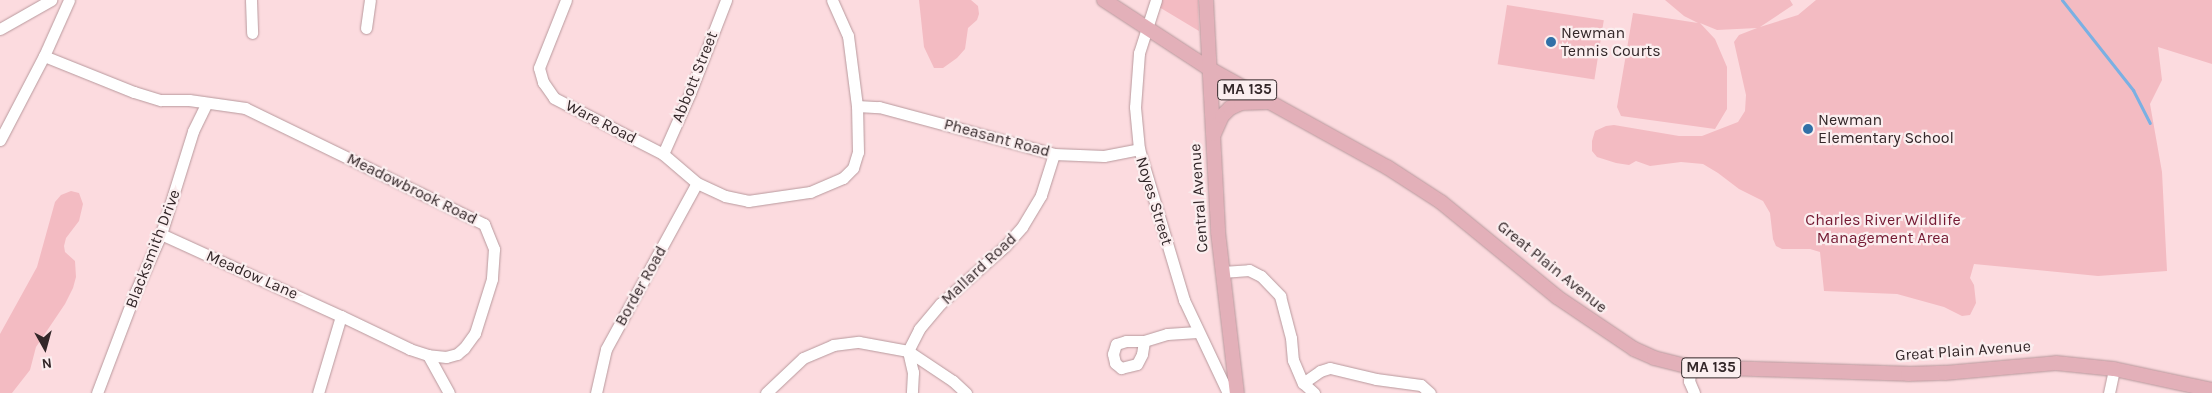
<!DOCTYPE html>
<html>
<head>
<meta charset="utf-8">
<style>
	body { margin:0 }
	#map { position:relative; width:2212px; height:393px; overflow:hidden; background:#fcdbdf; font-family:Karla,sans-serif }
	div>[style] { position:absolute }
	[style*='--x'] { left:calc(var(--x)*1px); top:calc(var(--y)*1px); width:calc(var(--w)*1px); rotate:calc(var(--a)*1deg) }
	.green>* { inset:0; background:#f3bbc2; transform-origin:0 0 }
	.stream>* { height:3px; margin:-1.5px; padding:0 1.5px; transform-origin:1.5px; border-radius:1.5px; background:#7ab0e3 }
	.roads { filter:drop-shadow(0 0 1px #b8999d) drop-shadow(0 0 1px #b8999d) }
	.minor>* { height:11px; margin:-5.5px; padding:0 5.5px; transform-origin:5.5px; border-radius:5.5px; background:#fff }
	.major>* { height:14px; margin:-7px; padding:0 7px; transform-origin:7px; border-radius:7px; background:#e3b0b9 }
	.dots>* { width:14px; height:14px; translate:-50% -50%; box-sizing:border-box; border:2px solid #fbeeef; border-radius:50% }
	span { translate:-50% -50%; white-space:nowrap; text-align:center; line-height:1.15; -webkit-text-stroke:4.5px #fbeeef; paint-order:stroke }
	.shield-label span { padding:1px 4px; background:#fbeeef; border:1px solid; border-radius:4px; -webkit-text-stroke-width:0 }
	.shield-label { font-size:15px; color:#332729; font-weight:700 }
	.poi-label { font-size:16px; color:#332729 }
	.left { translate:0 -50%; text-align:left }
	.street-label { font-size:16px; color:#332729 }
	.park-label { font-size:16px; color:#731932 }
	.north { position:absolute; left:20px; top:323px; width:50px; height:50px; -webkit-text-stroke:4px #fbeeef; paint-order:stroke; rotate:173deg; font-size:14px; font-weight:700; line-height:20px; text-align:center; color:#332729 }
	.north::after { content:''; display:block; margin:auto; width:18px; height:22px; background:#332729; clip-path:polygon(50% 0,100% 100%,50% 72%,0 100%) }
</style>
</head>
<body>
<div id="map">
	<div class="green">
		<div style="clip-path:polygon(919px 0,971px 0,978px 6px,979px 14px,977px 20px,968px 28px,965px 49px,957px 58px,943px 68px,934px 68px,924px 47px)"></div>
		<div style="clip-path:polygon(1162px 0,1198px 0,1199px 31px,1159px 7px)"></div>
		<div style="clip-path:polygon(1665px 0,1790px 0,1793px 5px,1760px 27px,1798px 15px,1816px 0,2212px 0,2212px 64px,2158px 47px,2162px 80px,2150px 104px,2162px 172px,2167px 271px,2098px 276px,1974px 264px,1970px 278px,1974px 285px,1976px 303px,1970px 315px,1962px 316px,1944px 307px,1897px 294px,1824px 291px,1820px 252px,1810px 249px,1782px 249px,1776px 246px,1773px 239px,1770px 213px,1763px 201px,1739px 189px,1718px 173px,1703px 164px,1681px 162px,1650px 166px,1636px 161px,1629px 165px,1616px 163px,1597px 157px,1592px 151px,1592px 141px,1595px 131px,1606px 126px,1614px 125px,1679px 136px,1702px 136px,1738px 122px,1745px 111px,1746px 95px,1734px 42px,1739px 35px,1757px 28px,1717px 30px,1700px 23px,1715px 39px,1727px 67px,1727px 109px,1715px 129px,1621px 116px,1617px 107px,1633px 13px,1698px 23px,1684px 16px)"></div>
		<div style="left:1507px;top:5px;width:98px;height:60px;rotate:9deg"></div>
		<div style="clip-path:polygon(71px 191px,79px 193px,83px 204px,79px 221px,66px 238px,64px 246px,65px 252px,75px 261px,76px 277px,73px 288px,65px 304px,36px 347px,30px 370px,12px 393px,0 393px,0 334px,37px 267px,55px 202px,61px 195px)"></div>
	</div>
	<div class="stream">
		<div style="--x:2062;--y:0;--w:115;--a:51.7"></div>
		<div style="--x:2133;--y:90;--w:37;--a:63"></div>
	</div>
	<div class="roads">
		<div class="minor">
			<div style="--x:251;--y:0;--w:33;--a:88"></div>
			<div style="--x:566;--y:0;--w:73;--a:111.7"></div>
			<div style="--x:539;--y:68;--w:15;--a:74"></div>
			<div style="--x:543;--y:82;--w:19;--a:55"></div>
			<div style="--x:554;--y:98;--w:123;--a:27.2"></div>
			<div style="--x:663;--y:154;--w:45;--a:40.5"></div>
			<div style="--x:697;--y:183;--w:31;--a:25"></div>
			<div style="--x:725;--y:196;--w:24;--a:12"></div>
			<div style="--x:748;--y:201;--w:63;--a:-8.3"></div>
			<div style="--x:810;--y:192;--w:36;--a:-23"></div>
			<div style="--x:843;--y:178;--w:14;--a:-45"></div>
			<div style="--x:853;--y:168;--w:17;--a:-73"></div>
			<div style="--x:858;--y:152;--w:46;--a:-91.2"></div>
			<div style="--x:857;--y:106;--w:71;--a:-97.3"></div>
			<div style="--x:848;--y:36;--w:39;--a:-114"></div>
			<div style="--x:1156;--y:0;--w:56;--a:107.8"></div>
			<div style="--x:1139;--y:53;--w:54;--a:94.2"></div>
			<div style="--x:1135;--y:107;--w:42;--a:84.6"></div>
			<div style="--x:1139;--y:149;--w:158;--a:73.4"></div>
			<div style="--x:1184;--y:300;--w:103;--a:64.7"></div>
			<div style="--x:366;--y:28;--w:28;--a:-82"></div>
			<div style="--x:0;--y:29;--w:59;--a:-29.6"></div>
			<div style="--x:44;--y:56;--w:97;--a:21.8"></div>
			<div style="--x:134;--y:92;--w:28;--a:17"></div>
			<div style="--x:161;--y:100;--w:28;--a:0"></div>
			<div style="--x:189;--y:100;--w:57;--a:8.1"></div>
			<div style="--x:245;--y:108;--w:266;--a:25.9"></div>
			<div style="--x:484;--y:224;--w:27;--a:68"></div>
			<div style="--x:494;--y:249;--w:30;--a:94"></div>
			<div style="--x:492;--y:279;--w:57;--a:107.5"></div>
			<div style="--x:475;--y:333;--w:19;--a:126"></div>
			<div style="--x:464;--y:348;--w:9;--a:139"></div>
			<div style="--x:457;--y:354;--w:11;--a:165"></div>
			<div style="--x:446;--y:357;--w:18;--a:-174"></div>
			<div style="--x:428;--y:355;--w:19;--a:-162"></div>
			<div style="--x:410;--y:349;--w:76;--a:-154.4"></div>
			<div style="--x:341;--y:316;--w:80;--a:106.6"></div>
			<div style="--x:857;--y:106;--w:22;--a:3"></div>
			<div style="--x:879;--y:107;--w:181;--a:15"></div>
			<div style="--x:1054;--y:154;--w:50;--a:2.3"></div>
			<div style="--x:1104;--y:156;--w:36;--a:-11"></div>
			<div style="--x:0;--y:140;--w:95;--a:-62.4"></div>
			<div style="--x:44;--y:56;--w:61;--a:-65.9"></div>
			<div style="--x:663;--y:154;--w:67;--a:-66.1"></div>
			<div style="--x:690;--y:93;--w:100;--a:-68.8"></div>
			<div style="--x:161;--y:234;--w:198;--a:24.5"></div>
			<div style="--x:1222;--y:272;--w:27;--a:-4"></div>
			<div style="--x:1249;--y:270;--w:13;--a:27"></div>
			<div style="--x:1261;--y:276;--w:28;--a:46"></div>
			<div style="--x:1280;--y:296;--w:43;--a:75.3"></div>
			<div style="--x:1291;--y:338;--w:22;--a:85"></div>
			<div style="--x:1293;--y:360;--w:25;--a:67"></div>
			<div style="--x:1303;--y:383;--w:15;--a:42"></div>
			<div style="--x:1144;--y:341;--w:18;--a:180"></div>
			<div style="--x:1126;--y:341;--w:10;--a:163"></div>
			<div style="--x:1116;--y:344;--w:10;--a:107"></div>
			<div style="--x:1113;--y:354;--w:9;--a:77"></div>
			<div style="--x:1115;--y:363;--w:8;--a:40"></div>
			<div style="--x:1121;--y:368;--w:16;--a:-14"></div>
			<div style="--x:1137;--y:364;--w:11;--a:-63"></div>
			<div style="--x:1142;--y:354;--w:13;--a:-81"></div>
			<div style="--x:1144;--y:341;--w:24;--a:-17"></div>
			<div style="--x:1167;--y:334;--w:30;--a:-4"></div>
			<div style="--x:908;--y:351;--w:25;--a:-63"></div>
			<div style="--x:919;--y:329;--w:33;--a:-50"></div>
			<div style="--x:940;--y:304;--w:87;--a:-41.7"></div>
			<div style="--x:1005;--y:246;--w:25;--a:-48"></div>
			<div style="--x:1022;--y:227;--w:37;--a:-59"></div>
			<div style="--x:1041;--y:195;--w:43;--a:-72.4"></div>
			<div style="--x:908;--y:351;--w:22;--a:77"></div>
			<div style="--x:913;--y:372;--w:21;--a:93"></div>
			<div style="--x:428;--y:355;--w:43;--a:61.1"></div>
			<div style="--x:1691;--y:367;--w:14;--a:98"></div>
			<div style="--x:1689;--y:381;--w:13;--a:67"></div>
			<div style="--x:1303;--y:383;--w:21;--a:-35"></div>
			<div style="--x:1320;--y:371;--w:10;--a:-17"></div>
			<div style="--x:1330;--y:368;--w:47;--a:13.4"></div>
			<div style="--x:1376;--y:379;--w:45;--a:7.6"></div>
			<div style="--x:1421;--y:385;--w:12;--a:42"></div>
			<div style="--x:97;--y:393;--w:107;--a:-69.2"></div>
			<div style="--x:135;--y:293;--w:64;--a:-66.2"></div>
			<div style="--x:161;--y:234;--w:108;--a:-72.7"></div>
			<div style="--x:193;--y:131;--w:30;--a:-64"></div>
			<div style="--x:596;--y:393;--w:45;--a:-77.2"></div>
			<div style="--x:606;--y:349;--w:189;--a:-61.3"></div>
			<div style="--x:766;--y:393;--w:51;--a:-43.4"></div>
			<div style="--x:803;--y:358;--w:33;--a:-23"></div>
			<div style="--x:833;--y:345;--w:26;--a:-7"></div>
			<div style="--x:859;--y:342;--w:50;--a:10.4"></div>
			<div style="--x:908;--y:351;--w:54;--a:33.7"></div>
			<div style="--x:953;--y:381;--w:18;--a:43"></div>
			<div style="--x:2109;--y:393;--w:25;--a:-78"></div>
		</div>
		<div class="major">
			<div style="--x:1104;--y:0;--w:126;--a:33.1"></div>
			<div style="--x:1210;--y:69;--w:202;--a:29"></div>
			<div style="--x:1387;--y:167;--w:64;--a:32.9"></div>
			<div style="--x:1441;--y:202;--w:150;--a:39.3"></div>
			<div style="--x:1557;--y:297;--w:93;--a:34"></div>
			<div style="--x:1634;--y:349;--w:22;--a:24"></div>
			<div style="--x:1654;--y:358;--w:38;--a:14"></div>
			<div style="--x:1691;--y:367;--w:217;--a:1.8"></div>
			<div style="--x:1908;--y:374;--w:37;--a:-2"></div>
			<div style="--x:1945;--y:373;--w:111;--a:-5.1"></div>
			<div style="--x:2056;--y:363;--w:58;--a:5.9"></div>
			<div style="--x:2114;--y:369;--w:100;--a:12.1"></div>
			<div style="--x:1206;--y:0;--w:232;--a:87"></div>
			<div style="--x:1218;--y:232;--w:162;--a:83.3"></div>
			<div style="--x:1214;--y:134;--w:20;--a:-66"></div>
			<div style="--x:1222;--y:116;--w:11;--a:-45"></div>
			<div style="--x:1230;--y:108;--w:12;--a:-24"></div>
			<div style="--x:1241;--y:103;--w:28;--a:-2"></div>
		</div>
	</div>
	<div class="dots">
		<div style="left:1551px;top:42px;background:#3170a7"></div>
		<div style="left:1808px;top:129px;background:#3170a7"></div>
	</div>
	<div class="shield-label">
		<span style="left:1247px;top:90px">MA 135</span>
		<span style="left:1711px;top:368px">MA 135</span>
	</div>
	<div class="poi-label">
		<span class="left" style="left:1561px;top:42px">Newman<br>Tennis Courts</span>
		<span class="left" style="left:1818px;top:129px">Newman<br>Elementary School</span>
	</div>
	<div class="street-label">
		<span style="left:695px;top:77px;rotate:-68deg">Abbott Street</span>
		<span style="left:601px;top:122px;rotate:27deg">Ware Road</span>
		<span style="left:997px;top:138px;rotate:15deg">Pheasant Road</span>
		<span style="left:412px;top:189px;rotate:26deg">Meadowbrook Road</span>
		<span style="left:1199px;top:198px;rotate:-94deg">Central Avenue</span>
		<span style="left:1154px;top:201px;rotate:73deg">Noyes Street</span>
		<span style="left:153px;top:249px;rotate:-69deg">Blacksmith Drive</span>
		<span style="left:1552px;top:267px;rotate:39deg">Great Plain Avenue</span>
		<span style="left:979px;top:269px;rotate:-43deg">Mallard Road</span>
		<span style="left:252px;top:275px;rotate:24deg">Meadow Lane</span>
		<span style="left:641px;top:286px;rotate:-61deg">Border Road</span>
		<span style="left:1963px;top:351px;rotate:-4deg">Great Plain Avenue</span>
	</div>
	<div class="park-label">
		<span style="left:1883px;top:229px">Charles River Wildlife<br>Management Area</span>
	</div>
	<div class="north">N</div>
</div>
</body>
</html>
